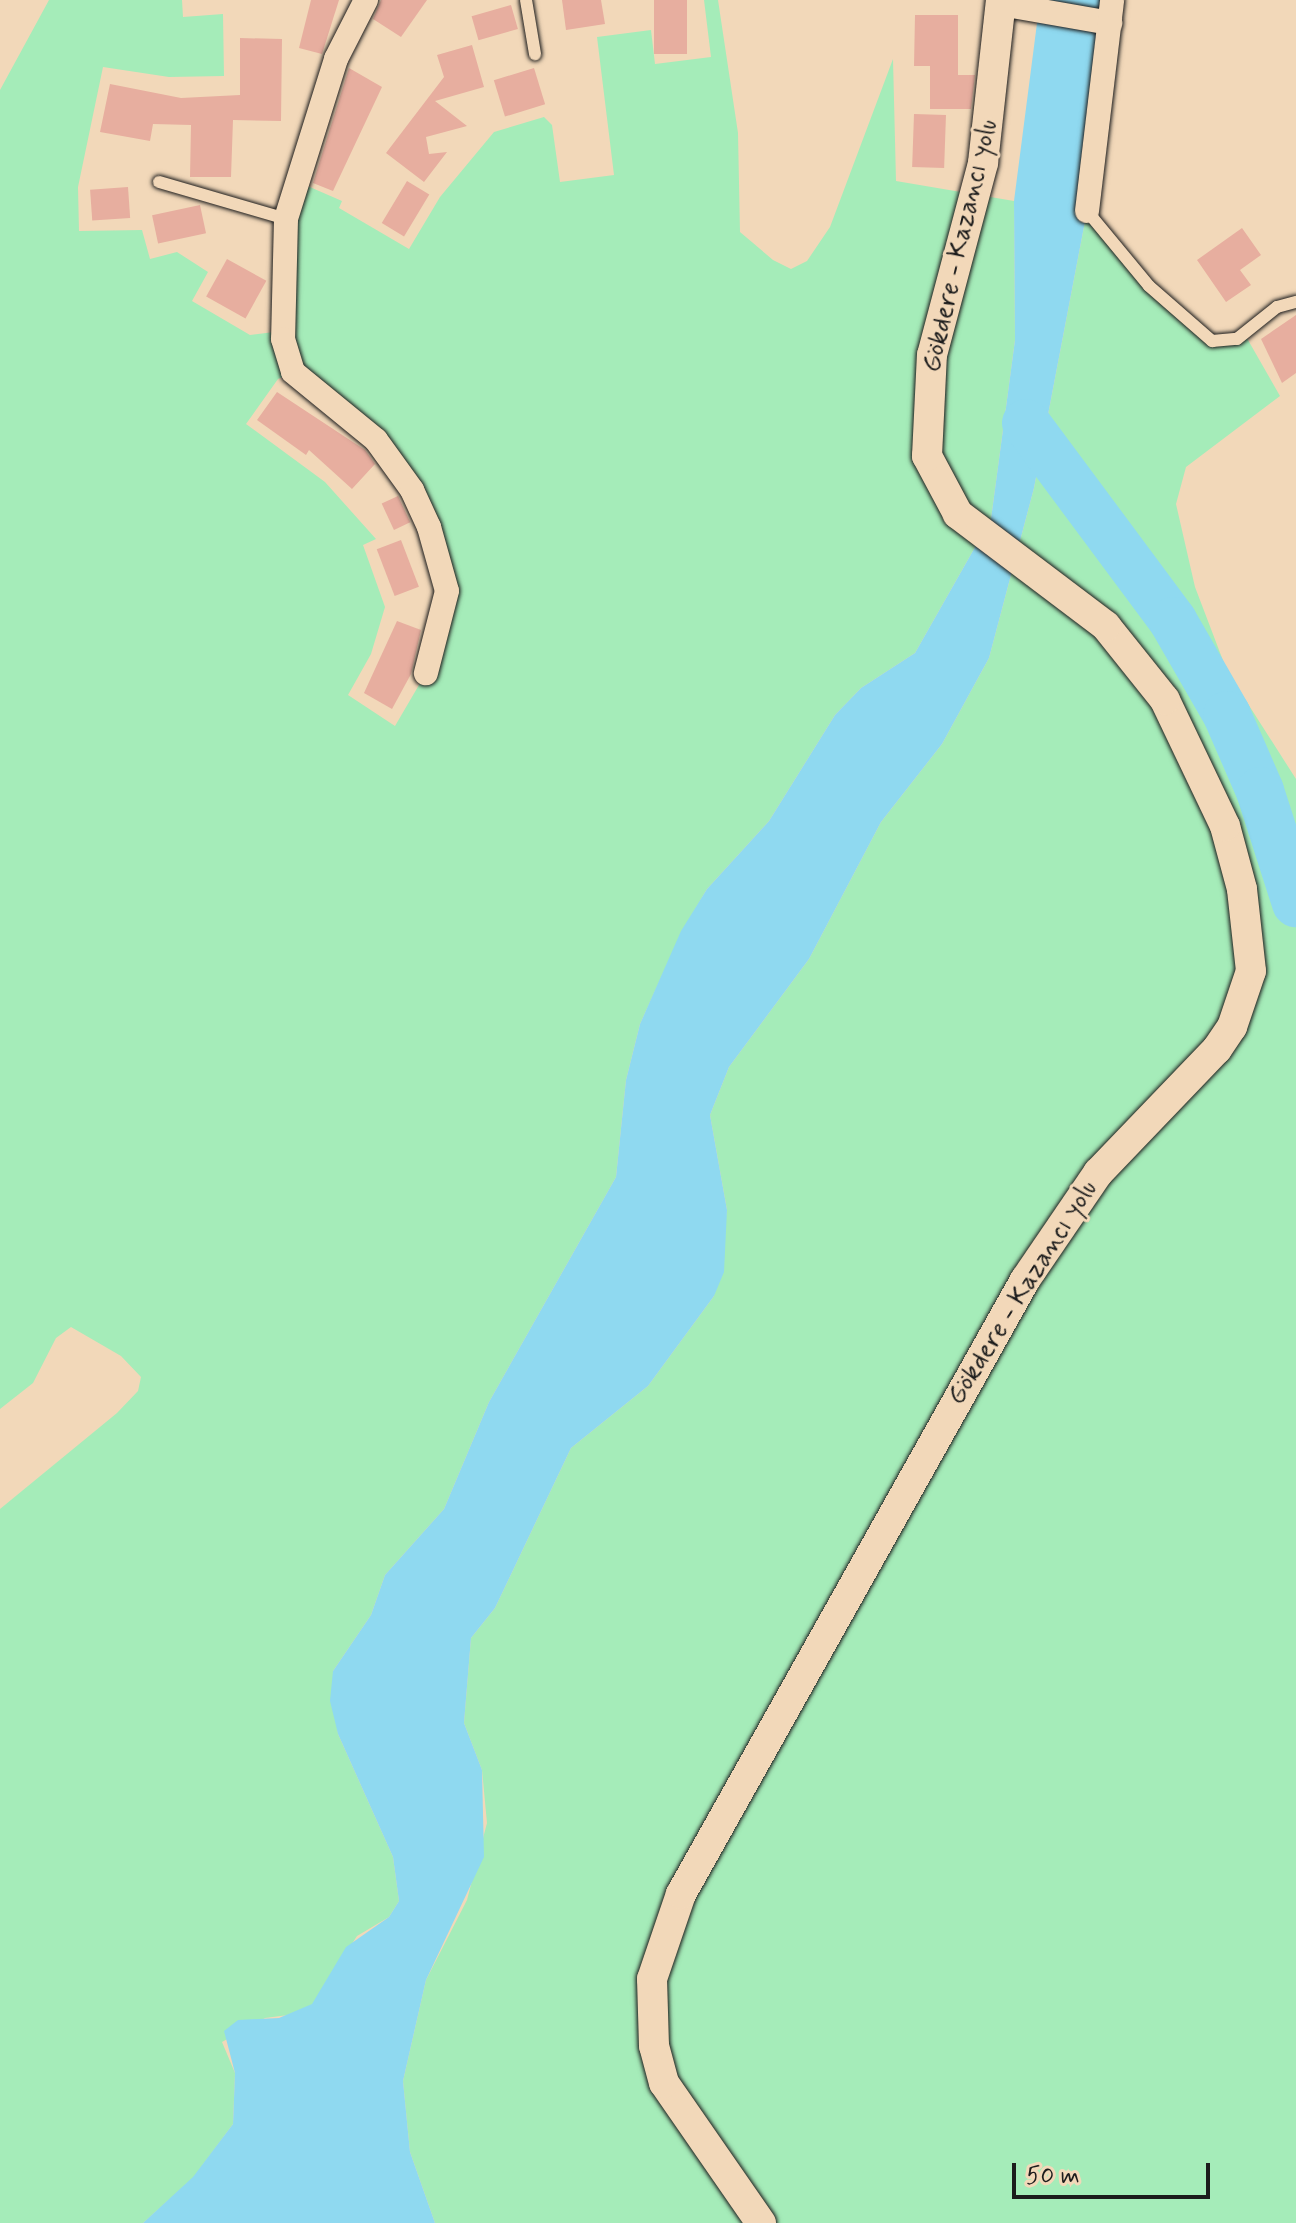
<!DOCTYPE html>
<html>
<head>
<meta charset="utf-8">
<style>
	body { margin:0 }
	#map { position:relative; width:1296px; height:2223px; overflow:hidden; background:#f2d8b9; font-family:Mynerve,sans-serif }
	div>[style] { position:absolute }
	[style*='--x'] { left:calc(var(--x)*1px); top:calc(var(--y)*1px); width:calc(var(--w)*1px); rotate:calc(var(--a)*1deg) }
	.green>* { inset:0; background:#a5ecb9 }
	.water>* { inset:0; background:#8fd9f0 }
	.river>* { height:48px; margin:-24px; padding:0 24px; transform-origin:24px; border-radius:24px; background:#8fd9f0 }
	.building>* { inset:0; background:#e7ae9f; transform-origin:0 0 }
	.roads { filter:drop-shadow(0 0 2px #1c1c1c) drop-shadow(0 0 2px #1c1c1c) }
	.service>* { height:12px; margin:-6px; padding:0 6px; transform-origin:6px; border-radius:6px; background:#f2d8b9 }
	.minor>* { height:24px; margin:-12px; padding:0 12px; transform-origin:12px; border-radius:12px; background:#f2d8b9 }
	.tertiary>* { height:30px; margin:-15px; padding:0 15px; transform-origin:15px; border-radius:15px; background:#f2d8b9 }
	span { translate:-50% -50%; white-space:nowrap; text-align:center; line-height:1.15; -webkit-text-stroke:6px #f2d8b9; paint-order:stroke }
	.street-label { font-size:26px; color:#1c1c1c }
	.scale { position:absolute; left:1012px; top:2163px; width:198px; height:36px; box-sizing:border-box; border:4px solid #1c1c1c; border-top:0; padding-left:10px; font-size:24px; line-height:28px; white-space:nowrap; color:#1c1c1c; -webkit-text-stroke:6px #f2d8b9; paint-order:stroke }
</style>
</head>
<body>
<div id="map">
	<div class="green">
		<div style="clip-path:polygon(evenodd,49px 0,182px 0,183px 17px,223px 14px,224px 76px,169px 77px,103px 67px,78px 187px,79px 231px,142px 230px,150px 259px,177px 252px,208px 272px,192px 301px,250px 335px,282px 331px,296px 181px,342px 201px,339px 208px,409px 249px,440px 197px,494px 132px,544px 117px,552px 125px,560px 182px,614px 175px,597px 37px,651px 30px,655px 64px,711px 57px,704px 0,718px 0,738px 133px,740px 232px,773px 260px,791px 269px,807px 261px,830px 227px,893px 59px,896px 181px,1014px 201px,1015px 340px,991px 519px,915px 653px,861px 688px,835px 715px,769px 821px,707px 889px,682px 931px,640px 1024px,626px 1080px,616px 1177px,489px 1402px,444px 1509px,385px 1575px,371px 1615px,333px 1671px,338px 1734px,393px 1857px,399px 1901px,389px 1917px,357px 1936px,313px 2004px,296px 2014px,265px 2018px,222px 2042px,235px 2073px,233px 2124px,193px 2178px,143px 2223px,0 2223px,0 1509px,117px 1413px,138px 1391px,141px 1377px,121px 1356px,71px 1327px,56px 1338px,33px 1383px,0 1409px,0 90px,49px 0,293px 372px,412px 490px,445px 617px,426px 673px,395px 726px,348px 695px,371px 654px,385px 607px,363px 545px,376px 539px,325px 482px,246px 424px,278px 379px,293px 372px)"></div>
		<div style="clip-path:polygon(1087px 211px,1206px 338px,1244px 333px,1280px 396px,1186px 467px,1176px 504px,1195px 587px,1227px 671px,1296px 779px,1296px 2223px,435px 2223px,410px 2152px,403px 2081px,426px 1980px,467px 1900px,487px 1823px,482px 1770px,464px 1723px,471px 1638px,495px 1608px,571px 1448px,648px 1386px,714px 1296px,727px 1210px,710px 1115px,729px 1067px,809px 959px,881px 822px,942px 744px,989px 658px,1034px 488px)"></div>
	</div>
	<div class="water">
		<div style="clip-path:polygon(1040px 0,1112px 0,1087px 211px,1034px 488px,989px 658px,942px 744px,881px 822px,809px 959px,729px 1067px,710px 1115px,727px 1210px,724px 1272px,714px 1296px,648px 1386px,571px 1448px,495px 1608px,471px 1638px,464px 1723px,482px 1770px,484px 1857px,426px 1980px,403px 2081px,410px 2152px,435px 2223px,143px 2223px,193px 2177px,233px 2124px,235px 2073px,224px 2031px,238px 2020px,279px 2018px,312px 2004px,346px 1947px,389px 1917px,399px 1901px,393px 1857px,338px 1734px,330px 1701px,333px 1671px,371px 1615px,385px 1575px,444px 1509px,489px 1402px,616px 1177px,626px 1080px,640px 1024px,681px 931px,707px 889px,769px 821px,835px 715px,861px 688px,915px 653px,991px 519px,1015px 340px,1014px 201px)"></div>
	</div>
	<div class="river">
		<div style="--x:1026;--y:423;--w:247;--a:53.4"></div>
		<div style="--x:1173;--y:621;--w:108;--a:60.1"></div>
		<div style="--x:1227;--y:715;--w:83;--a:66.5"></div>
		<div style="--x:1260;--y:791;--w:118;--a:72.2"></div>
	</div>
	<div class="building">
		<div style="clip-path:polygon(311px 0,339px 0,322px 54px,299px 48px)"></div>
		<div style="clip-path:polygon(381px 0,427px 0,401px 37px,373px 19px)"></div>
		<div style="clip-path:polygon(562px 0,601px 0,605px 24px,566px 30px)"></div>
		<div style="left:654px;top:0;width:33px;height:54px"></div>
		<div style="left:511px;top:5px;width:25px;height:41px;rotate:74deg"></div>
		<div style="clip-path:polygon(915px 15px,958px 15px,958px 75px,975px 75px,971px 109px,930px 109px,930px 66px,914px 66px)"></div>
		<div style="clip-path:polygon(240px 38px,282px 39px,281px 121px,233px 120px,231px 177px,190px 177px,191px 125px,153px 124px,150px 141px,100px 132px,110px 84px,181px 98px,240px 95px)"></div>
		<div style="clip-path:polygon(472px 45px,484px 87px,435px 101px,467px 126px,426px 137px,429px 154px,447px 152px,424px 182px,386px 153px,444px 77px,437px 55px)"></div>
		<div style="clip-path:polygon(349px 68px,382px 87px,333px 191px,313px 183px)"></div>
		<div style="left:534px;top:68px;width:38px;height:42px;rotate:73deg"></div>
		<div style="left:914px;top:114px;width:32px;height:53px;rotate:2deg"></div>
		<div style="left:407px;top:181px;width:26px;height:49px;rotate:31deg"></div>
		<div style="left:128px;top:187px;width:31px;height:38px;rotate:86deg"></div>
		<div style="left:200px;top:205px;width:29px;height:49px;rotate:78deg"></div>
		<div style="clip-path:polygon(1242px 228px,1261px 255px,1240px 270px,1251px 285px,1226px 302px,1197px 260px)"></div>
		<div style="left:227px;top:259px;width:45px;height:43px;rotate:29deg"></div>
		<div style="clip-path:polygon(1296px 315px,1296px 373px,1282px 383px,1261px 339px)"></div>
		<div style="clip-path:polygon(277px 392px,365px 450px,375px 464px,352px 489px,309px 450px,306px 455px,257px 420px)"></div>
		<div style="left:398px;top:496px;width:29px;height:18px;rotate:65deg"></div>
		<div style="left:401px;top:540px;width:50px;height:26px;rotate:69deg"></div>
		<div style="clip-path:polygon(397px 621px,421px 630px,411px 674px,392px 709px,364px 693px)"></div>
	</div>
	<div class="roads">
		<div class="service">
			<div style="--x:526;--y:0;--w:55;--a:80.5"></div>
			<div style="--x:159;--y:182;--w:132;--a:16.2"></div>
			<div style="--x:1087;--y:211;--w:97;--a:50.4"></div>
			<div style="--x:1149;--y:286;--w:84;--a:41.1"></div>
			<div style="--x:1212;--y:341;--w:25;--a:-5"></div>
			<div style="--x:1237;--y:339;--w:51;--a:-38.7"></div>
			<div style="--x:1277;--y:307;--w:20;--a:-15"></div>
		</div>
		<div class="minor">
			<div style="--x:366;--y:0;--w:66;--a:117"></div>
			<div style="--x:336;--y:59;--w:168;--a:107.4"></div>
			<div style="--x:286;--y:219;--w:120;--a:91.4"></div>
			<div style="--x:283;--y:339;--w:34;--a:73"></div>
			<div style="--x:293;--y:372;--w:107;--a:39.3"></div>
			<div style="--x:376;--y:440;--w:62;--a:54.2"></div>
			<div style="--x:412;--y:490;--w:41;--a:65.3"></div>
			<div style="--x:429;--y:527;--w:66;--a:74.3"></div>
			<div style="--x:447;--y:591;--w:85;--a:104.4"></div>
			<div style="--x:1001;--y:4;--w:111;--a:9.9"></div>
			<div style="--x:1087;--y:211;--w:212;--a:-83.2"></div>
		</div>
		<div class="tertiary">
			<div style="--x:761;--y:2223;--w:170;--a:-124.7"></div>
			<div style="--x:664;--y:2083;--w:38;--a:-105"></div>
			<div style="--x:654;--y:2046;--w:67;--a:-91.7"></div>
			<div style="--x:652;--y:1979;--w:90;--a:-71.2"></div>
			<div style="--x:681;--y:1894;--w:704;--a:-60.74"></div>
			<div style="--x:1025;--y:1280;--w:130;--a:-55.7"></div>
			<div style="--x:1098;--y:1173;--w:172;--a:-46.2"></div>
			<div style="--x:1217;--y:1049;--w:27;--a:-56"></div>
			<div style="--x:1232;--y:1027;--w:59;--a:-71.3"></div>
			<div style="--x:1251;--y:971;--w:82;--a:-96.3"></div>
			<div style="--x:1242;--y:889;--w:65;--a:-105.1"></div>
			<div style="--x:1225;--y:826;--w:140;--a:-115.5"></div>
			<div style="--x:1165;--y:700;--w:95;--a:-128.6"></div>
			<div style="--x:1106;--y:626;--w:186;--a:-142.9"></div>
			<div style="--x:958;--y:514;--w:66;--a:-118.1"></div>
			<div style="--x:927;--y:456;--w:101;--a:-87.2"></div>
			<div style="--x:932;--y:355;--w:199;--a:-75.1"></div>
			<div style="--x:983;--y:163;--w:164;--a:-83.7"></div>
		</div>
	</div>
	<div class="street-label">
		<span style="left:961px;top:246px;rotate:-77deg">Gökdere - Kazancı yolu</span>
		<span style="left:1023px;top:1293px;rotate:-58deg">Gökdere - Kazancı yolu</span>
	</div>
	<div class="scale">50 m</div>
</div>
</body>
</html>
